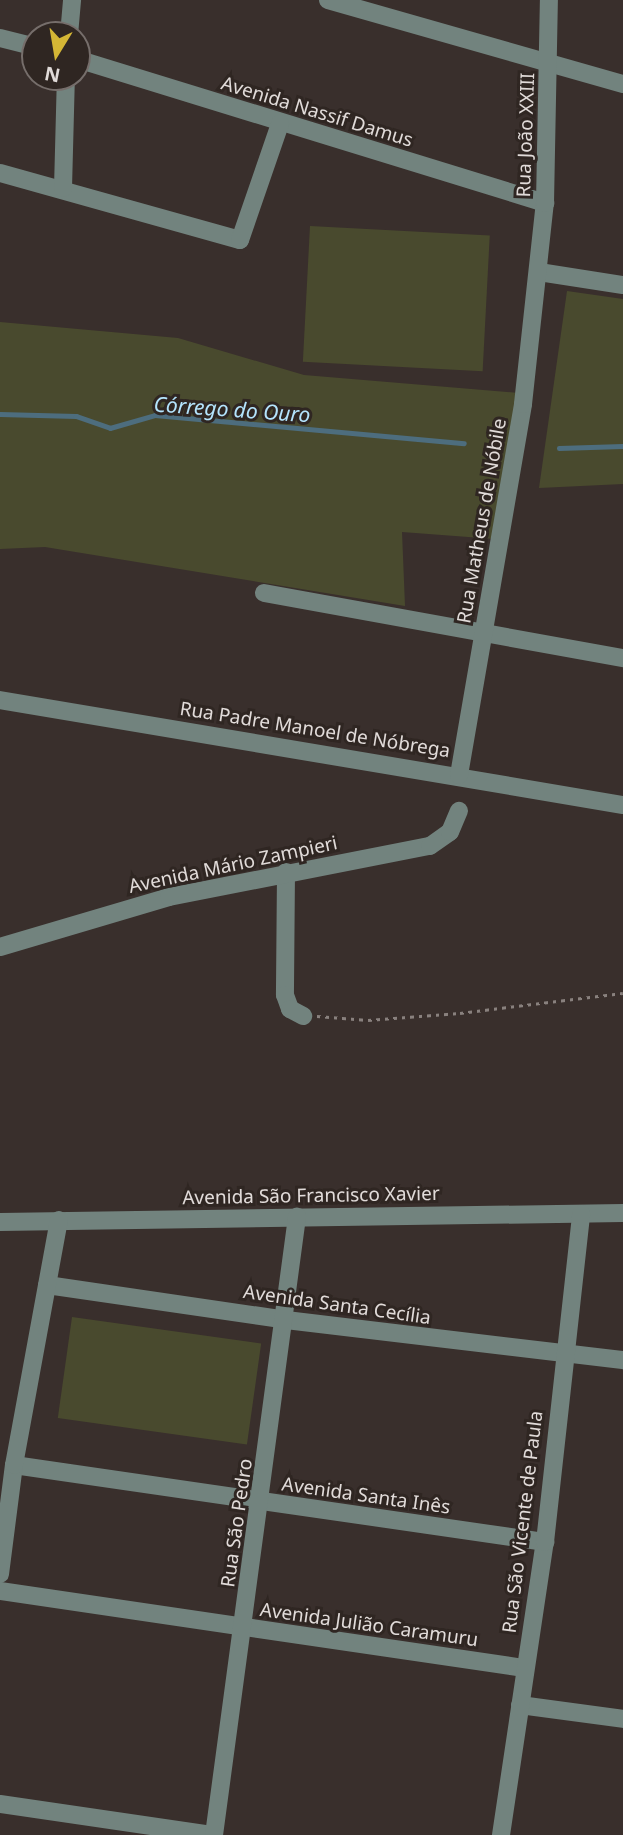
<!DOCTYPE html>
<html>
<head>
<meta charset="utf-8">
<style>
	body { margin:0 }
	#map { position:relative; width:623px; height:1835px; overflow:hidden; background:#392f2c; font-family:"Noto Sans",sans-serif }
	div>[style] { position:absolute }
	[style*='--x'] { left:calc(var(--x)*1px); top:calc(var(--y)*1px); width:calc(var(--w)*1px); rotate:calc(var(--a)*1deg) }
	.green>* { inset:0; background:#494a2e; transform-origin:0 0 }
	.stream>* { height:4.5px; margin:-2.25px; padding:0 2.25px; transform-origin:2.25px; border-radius:2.25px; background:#4d6d7e }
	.path>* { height:2.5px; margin-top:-1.25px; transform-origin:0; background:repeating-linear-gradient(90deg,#89817e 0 3.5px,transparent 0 8.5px) }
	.minor>* { height:18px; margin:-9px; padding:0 9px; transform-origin:9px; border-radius:9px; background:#72837e }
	span { translate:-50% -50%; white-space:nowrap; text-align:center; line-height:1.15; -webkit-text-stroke:6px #2f2622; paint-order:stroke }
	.street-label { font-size:19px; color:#e1dbd9 }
	.water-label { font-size:21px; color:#b4e4fd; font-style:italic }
	.north { position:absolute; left:21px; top:21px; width:70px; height:70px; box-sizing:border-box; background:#2f2622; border:2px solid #766e6b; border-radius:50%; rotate:191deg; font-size:19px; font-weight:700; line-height:28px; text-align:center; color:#e1dbd9 }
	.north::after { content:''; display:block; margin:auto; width:24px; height:32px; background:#d4b635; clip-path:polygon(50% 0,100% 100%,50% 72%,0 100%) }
</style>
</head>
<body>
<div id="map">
	<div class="green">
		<div style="left:310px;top:226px;width:180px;height:136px;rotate:3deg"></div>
		<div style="clip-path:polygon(567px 291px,623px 299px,623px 484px,539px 488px)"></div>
		<div style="clip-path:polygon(0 322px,178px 338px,304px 375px,519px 393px,495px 539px,402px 532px,405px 606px,45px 547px,0 549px)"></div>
		<div style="left:72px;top:1317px;width:191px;height:102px;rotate:8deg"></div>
	</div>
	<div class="stream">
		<div style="--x:0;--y:414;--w:76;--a:1.5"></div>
		<div style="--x:76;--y:416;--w:36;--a:19"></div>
		<div style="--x:110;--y:428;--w:47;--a:-16.1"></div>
		<div style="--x:155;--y:415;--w:310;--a:5.2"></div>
		<div style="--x:559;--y:448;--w:64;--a:-1.8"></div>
	</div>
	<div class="path">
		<div style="--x:317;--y:1016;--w:51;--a:4.5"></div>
		<div style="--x:368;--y:1020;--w:92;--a:-4.4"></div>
		<div style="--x:460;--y:1013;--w:164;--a:-7"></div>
	</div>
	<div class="minor">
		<div style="--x:328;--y:0;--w:307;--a:15.9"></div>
		<div style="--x:69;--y:35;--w:35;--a:-85"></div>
		<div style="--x:0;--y:38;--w:36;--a:14"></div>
		<div style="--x:77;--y:59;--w:490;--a:17.1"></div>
		<div style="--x:0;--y:173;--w:249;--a:15.6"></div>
		<div style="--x:240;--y:240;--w:123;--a:-71"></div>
		<div style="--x:63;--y:188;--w:111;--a:-88.5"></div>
		<div style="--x:539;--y:272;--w:85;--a:8.8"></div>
		<div style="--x:264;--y:593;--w:365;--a:10.3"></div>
		<div style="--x:0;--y:700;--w:632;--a:9.57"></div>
		<div style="--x:459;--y:775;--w:376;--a:-80.2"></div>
		<div style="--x:523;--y:404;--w:202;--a:-83.8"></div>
		<div style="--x:545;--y:203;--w:203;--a:-88.9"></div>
		<div style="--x:286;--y:872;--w:123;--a:90.5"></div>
		<div style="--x:285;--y:995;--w:15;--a:70"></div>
		<div style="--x:290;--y:1009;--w:15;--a:28"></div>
		<div style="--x:0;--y:947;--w:176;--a:-16.5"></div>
		<div style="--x:169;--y:897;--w:266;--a:-11.1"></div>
		<div style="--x:430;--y:846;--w:24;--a:-35"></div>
		<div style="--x:450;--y:832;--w:23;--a:-67"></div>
		<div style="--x:0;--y:1222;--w:623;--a:-0.83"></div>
		<div style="--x:47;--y:1285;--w:242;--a:8.3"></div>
		<div style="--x:286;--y:1320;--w:339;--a:6.8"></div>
		<div style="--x:14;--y:1465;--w:537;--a:8.25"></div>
		<div style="--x:0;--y:1574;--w:110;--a:-82.7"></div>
		<div style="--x:14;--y:1465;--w:249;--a:-79.6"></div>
		<div style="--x:0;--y:1591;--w:530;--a:8.36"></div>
		<div style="--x:520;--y:1705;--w:104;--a:7.7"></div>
		<div style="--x:0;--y:1804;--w:214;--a:8.3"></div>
		<div style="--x:214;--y:1835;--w:624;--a:-82.35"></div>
		<div style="--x:501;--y:1835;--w:296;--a:-81.5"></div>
		<div style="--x:545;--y:1542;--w:330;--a:-83.7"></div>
	</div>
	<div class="street-label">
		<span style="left:317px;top:112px;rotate:17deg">Avenida Nassif Damus</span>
		<span style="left:526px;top:135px;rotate:-88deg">Rua João XXIII</span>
		<span style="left:482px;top:521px;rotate:-80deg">Rua Matheus de Nóbile</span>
		<span style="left:315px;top:730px;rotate:9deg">Rua Padre Manoel de Nóbrega</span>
		<span style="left:233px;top:865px;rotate:-12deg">Avenida Mário Zampieri</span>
		<span style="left:311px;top:1196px;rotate:-1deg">Avenida São Francisco Xavier</span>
		<span style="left:337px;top:1305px;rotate:8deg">Avenida Santa Cecília</span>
		<span style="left:366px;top:1496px;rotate:8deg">Avenida Santa Inês</span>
		<span style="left:523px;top:1522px;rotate:-83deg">Rua São Vicente de Paula</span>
		<span style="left:237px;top:1523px;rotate:-82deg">Rua São Pedro</span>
		<span style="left:369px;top:1625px;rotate:8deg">Avenida Julião Caramuru</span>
	</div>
	<div class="water-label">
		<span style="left:232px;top:409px;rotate:4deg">Córrego do Ouro</span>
	</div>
	<div class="north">N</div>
</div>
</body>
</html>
